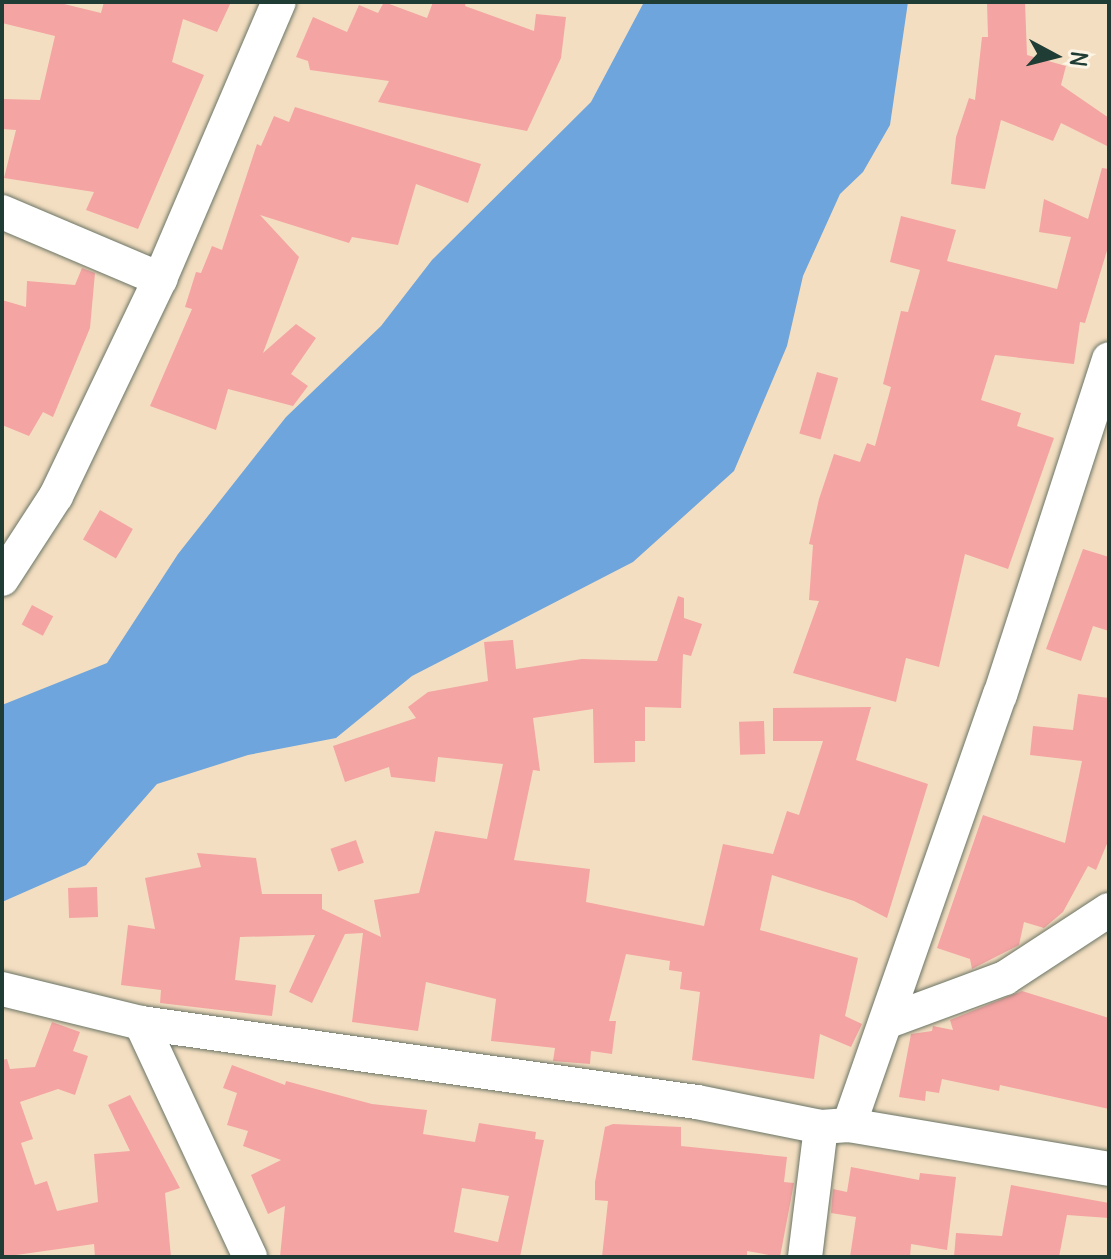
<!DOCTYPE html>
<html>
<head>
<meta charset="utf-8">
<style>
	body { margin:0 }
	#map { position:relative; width:1111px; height:1259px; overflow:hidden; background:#f4dec1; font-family:Delius,sans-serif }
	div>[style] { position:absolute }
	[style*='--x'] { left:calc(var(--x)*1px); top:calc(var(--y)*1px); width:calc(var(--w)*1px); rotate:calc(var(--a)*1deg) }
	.water>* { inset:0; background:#6da5dc }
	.building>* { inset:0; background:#f4a4a3; transform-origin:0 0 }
	.roads { filter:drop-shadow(0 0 2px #6a7565) drop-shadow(0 0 2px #6a7565) }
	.street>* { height:34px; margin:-17px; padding:0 17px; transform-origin:17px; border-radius:17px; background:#fff }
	span { translate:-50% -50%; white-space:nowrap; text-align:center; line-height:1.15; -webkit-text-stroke:6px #fcf5e5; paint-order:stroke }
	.frame { position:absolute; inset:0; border:4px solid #1f3d34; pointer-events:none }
	.north { position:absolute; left:1015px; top:16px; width:80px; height:80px; -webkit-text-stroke:6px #fcf5e5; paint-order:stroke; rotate:97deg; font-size:22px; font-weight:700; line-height:32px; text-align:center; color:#1f3d34 }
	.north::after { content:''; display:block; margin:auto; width:28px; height:36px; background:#1f3d34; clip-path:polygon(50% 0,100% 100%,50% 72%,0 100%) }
</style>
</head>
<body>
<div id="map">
	<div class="water">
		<div style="clip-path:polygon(644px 2px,908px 2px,890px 125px,863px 172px,840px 194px,803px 276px,787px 346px,734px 471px,633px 562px,412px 676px,336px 738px,248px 755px,157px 784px,86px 865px,2px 902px,2px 705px,107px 663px,178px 554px,286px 417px,381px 326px,432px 260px,591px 102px)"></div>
	</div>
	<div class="building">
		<div style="clip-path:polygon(2px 2px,56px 2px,101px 13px,104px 2px,231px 2px,217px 32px,183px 19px,172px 62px,204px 75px,138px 229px,86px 210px,94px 192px,4px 178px,16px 130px,2px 129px,4px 99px,40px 100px,55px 36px,2px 23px)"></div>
		<div style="clip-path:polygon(384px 2px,427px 18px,433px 2px,466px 2px,465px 6px,534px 31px,536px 14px,566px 17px,561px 58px,527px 131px,378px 102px,389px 81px,310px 70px,308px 61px,296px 57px,313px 17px,347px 32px,359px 5px,378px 13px)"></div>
		<div style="clip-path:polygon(987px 2px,1025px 2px,1027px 55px,1066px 66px,1061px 85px,1109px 118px,1109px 147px,1061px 123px,1053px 141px,1001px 120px,985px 189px,951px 184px,956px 137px,969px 98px,975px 100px,982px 37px,988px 37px)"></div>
		<div style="clip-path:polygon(295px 107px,481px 164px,468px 203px,416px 184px,398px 245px,352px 237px,349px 243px,260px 215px,299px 257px,263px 353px,296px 324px,316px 338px,291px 374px,308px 386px,293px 406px,228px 389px,216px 430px,150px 406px,192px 309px,185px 307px,196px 272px,201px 273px,212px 246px,222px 250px,257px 144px,261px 146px,274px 116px,289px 122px)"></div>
		<div style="clip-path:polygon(1102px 168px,1109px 169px,1109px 244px,1085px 323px,1080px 322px,1074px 364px,995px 355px,981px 400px,1021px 413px,1017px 426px,1054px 438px,1008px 569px,965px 554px,939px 667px,906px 658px,896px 702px,793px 673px,819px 601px,809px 600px,813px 545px,809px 544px,819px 499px,834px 454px,860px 462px,867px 443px,875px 446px,891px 387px,883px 384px,901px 311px,908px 312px,920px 270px,890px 262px,901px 216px,956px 230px,947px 261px,1057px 289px,1071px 237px,1039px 232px,1044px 199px,1088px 219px)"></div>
		<div style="clip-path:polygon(82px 268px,95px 273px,90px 328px,53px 417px,43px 412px,29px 436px,2px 425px,2px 300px,26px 307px,27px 281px,75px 285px)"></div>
		<div style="left:817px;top:372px;width:22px;height:64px;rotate:16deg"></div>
		<div style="left:100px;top:510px;width:38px;height:34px;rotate:30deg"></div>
		<div style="clip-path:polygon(1083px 549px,1109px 557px,1109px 631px,1093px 626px,1081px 661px,1046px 649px)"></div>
		<div style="clip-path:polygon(678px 596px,684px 598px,684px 618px,702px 624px,691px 656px,683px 654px,681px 708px,645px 707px,645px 741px,635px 741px,635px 762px,594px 763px,593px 709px,533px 718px,540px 771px,533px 770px,514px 860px,590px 869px,586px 902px,704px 926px,723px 844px,773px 854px,787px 811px,799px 815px,823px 741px,773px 741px,773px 708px,871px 707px,856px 760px,928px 784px,887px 918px,854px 901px,772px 875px,760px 930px,858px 958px,845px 1016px,862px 1024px,851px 1047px,820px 1034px,814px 1079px,692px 1060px,700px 992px,680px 989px,682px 972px,669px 970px,670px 961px,626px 954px,609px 1021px,616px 1021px,612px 1054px,591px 1051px,590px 1064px,553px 1061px,555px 1048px,491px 1041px,496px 999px,426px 982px,418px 1031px,352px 1022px,363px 933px,345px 934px,312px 1003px,289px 992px,315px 935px,240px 937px,235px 980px,276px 985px,272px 1016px,160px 1003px,161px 990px,121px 985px,128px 925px,155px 929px,145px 878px,201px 867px,197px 853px,256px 858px,262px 894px,322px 894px,322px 909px,381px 937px,374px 900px,419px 893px,435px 831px,487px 839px,503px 764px,438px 757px,435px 782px,391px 777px,389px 767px,345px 782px,333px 746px,416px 718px,408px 707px,428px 692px,488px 681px,484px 642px,513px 640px,516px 669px,582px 659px,657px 661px)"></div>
		<div style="left:32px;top:605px;width:24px;height:22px;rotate:28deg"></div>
		<div style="clip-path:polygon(1078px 694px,1109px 698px,1109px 839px,1096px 870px,1088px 866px,1063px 912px,1044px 928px,1024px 922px,1019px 945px,972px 969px,970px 959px,937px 948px,983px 815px,1065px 843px,1082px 761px,1030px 755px,1033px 726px,1073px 730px)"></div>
		<div style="left:764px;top:721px;width:33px;height:25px;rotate:88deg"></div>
		<div style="left:356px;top:840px;width:24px;height:27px;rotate:71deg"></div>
		<div style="left:97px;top:887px;width:30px;height:29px;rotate:88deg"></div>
		<div style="clip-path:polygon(1022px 991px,1109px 1018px,1109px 1109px,1000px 1085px,999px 1091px,942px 1079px,939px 1093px,926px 1091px,925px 1101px,899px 1097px,911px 1034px,932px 1031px,933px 1026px,953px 1030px,950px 1020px)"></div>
		<div style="clip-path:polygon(52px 1022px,80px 1032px,73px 1051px,88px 1056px,75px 1095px,58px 1089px,20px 1102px,33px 1139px,21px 1143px,35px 1185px,47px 1181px,57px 1211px,98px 1202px,94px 1154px,130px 1151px,108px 1105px,130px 1095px,180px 1188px,165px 1193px,171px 1257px,95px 1257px,94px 1244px,2px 1257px,2px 1060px,7px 1059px,10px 1069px,35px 1067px)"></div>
		<div style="clip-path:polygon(evenodd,232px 1065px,285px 1085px,286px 1081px,372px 1104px,427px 1110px,423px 1134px,475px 1142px,479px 1123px,536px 1132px,535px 1139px,544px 1140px,520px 1257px,280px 1257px,285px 1206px,268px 1214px,251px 1175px,281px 1160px,243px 1146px,248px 1131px,227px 1125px,237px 1093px,223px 1088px,232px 1065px,462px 1188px,509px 1196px,498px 1242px,454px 1232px,462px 1188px)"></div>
		<div style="clip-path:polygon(613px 1124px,681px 1127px,681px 1146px,787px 1157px,784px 1182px,794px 1183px,780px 1257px,747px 1251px,747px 1257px,602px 1257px,608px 1201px,595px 1200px,595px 1182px,605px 1127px)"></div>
		<div style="clip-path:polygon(851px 1167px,919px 1180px,920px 1173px,956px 1177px,947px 1250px,911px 1244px,910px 1257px,850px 1257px,856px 1217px,831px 1213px,833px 1189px,847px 1192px)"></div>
		<div style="clip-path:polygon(1011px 1185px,1109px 1203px,1109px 1218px,1067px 1215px,1059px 1257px,954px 1257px,956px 1233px,1002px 1236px)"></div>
	</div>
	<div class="roads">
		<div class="street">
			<div style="--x:2;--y:212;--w:172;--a:23"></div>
			<div style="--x:2;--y:579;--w:99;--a:-57"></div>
			<div style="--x:56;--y:496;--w:241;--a:-64.4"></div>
			<div style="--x:160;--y:279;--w:301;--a:-66.8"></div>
			<div style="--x:2;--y:989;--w:143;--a:13.7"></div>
			<div style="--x:141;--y:1023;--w:562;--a:8.09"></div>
			<div style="--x:697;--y:1102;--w:126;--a:11.4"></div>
			<div style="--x:821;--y:1127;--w:28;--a:-4"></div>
			<div style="--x:849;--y:1125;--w:264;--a:9.6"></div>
			<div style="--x:886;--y:1022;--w:127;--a:-20.3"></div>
			<div style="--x:1005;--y:978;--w:124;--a:-33.2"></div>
			<div style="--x:141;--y:1023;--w:258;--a:65"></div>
			<div style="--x:849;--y:1125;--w:456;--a:-70.7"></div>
			<div style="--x:1000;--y:695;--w:353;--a:-72"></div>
			<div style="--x:805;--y:1257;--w:131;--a:-83"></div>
		</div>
	</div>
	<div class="frame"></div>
	<div class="north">N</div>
</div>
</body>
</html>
